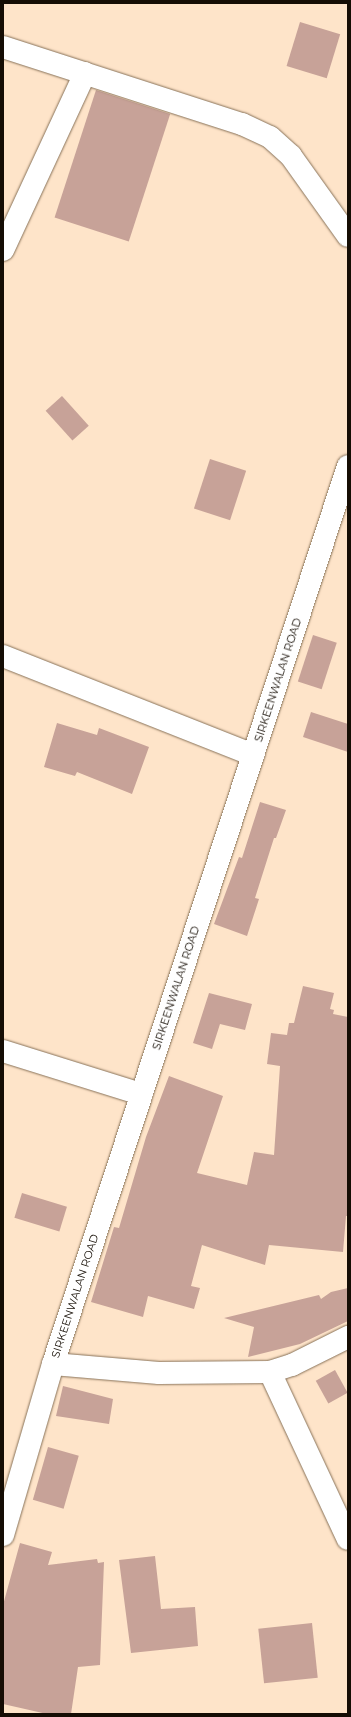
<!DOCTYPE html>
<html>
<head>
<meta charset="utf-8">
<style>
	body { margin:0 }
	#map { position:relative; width:351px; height:1717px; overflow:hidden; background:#fee4c9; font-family:Montserrat,sans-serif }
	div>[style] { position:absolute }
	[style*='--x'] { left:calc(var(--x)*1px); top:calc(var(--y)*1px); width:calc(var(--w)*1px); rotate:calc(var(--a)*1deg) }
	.building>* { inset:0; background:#c7a298; transform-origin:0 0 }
	.roads { filter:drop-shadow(0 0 1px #887259) drop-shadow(0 0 1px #887259) }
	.minor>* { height:22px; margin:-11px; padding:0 11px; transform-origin:11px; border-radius:11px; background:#fff }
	span { translate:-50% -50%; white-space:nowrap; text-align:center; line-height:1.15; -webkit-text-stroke:3px #fff; paint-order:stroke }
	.street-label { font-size:11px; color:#150d04 }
	.frame { position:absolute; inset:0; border:4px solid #150d04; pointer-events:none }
</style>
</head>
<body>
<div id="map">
	<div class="building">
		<div style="left:300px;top:22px;width:42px;height:46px;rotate:17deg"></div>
		<div style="left:96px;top:90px;width:78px;height:134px;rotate:18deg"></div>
		<div style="left:62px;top:396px;width:40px;height:22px;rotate:48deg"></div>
		<div style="left:210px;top:459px;width:38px;height:52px;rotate:18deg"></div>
		<div style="left:313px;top:635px;width:25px;height:49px;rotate:18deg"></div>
		<div style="clip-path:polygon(311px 712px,348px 724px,348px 752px,303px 737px)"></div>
		<div style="clip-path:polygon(57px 723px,97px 735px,99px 728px,149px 747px,132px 794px,77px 772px,75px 776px,44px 767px)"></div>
		<div style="clip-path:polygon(260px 802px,286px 810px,276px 838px,274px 838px,255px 898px,259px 899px,247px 936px,214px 924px,239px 857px,242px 858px)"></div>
		<div style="clip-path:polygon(303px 986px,334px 993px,330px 1009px,334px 1010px,333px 1014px,348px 1017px,348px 1216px,346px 1216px,343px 1252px,269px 1245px,265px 1265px,202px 1245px,191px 1286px,200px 1288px,194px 1309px,148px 1296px,143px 1317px,91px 1302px,114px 1227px,119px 1228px,146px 1137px,169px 1076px,223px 1096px,197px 1173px,247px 1185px,254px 1152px,274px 1155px,280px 1066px,267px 1064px,271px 1033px,287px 1035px,289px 1023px,294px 1023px)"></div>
		<div style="clip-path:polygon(209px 993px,252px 1004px,245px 1030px,220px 1024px,212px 1049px,193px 1043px)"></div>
		<div style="left:22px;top:1193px;width:47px;height:26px;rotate:17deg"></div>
		<div style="clip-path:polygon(348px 1288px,348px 1321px,300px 1344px,248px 1357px,254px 1327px,224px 1318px,319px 1295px,321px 1299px,331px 1292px)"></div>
		<div style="left:335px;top:1370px;width:26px;height:22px;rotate:61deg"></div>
		<div style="clip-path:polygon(63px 1386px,113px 1399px,109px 1424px,56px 1416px)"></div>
		<div style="left:48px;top:1447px;width:32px;height:55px;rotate:16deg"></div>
		<div style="clip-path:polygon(20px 1543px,52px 1552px,48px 1565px,97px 1559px,98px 1563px,104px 1562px,100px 1665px,78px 1667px,71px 1714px,47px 1714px,3px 1704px,3px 1605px)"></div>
		<div style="clip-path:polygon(155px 1556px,161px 1609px,195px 1607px,198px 1646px,131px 1653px,119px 1560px)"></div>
		<div style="left:312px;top:1623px;width:55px;height:54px;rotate:84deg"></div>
	</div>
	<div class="roads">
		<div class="minor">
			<div style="--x:3;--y:47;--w:251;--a:17.9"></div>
			<div style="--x:242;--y:124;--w:31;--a:25"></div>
			<div style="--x:270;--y:137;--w:28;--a:42"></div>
			<div style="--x:291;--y:156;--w:98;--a:54.5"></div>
			<div style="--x:3;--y:250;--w:195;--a:-65.1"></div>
			<div style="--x:3;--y:656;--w:269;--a:21.6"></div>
			<div style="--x:3;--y:1051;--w:145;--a:17.3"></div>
			<div style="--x:53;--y:1364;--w:106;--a:4.9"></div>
			<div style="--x:159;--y:1373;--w:111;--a:-0.5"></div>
			<div style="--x:270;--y:1372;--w:23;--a:-18"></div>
			<div style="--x:292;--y:1365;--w:63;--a:-26.6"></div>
			<div style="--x:270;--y:1372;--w:184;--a:65"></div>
			<div style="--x:3;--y:1535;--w:178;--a:-73.7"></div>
			<div style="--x:53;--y:1364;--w:945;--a:-71.81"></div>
		</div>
	</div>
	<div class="street-label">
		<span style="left:278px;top:680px;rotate:-72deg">SIRKEENWALAN ROAD</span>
		<span style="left:176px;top:988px;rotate:-72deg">SIRKEENWALAN ROAD</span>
		<span style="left:75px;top:1296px;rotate:-72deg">SIRKEENWALAN ROAD</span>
	</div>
	<div class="frame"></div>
</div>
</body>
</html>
